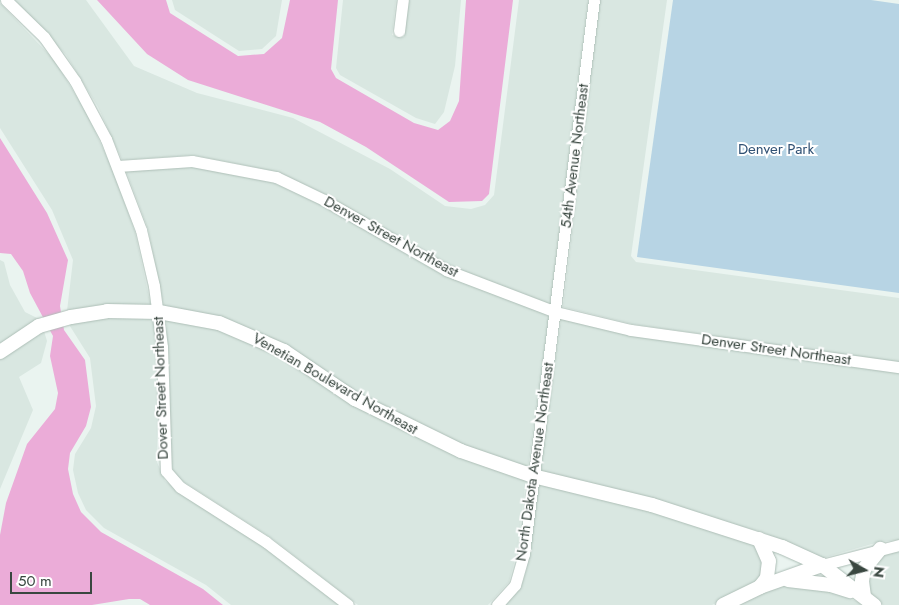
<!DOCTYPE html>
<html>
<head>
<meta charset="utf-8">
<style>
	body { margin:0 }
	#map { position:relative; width:899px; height:605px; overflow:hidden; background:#eaf4f0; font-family:Jost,sans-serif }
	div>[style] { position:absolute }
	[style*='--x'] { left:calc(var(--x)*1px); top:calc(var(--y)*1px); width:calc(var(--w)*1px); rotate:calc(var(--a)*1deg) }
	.residential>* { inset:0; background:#d9e7e1 }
	.green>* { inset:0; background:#b7d4e4 }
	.water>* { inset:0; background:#ebacd8 }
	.roads { filter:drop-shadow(0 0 1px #adbeb6) drop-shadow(0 0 1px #adbeb6) }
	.minor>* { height:11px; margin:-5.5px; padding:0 5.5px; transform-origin:5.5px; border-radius:5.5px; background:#fff }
	.tertiary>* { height:14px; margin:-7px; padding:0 7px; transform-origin:7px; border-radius:7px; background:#fff }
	span { translate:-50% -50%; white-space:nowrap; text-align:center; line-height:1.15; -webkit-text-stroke:4px #fff; paint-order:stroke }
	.park-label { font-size:15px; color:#305174 }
	.street-label { font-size:15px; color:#394740 }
	.north { position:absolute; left:839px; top:545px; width:50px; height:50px; -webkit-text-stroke:4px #fff; paint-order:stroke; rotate:98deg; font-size:14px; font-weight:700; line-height:20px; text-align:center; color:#394740 }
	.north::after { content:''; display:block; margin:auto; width:18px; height:22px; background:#394740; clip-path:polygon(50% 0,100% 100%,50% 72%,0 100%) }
	.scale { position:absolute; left:10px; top:572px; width:82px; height:22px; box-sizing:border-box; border:2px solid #394740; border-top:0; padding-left:6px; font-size:15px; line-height:18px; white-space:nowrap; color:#394740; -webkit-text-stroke:4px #fff; paint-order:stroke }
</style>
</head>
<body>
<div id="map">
	<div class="residential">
		<div style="clip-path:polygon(14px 0,86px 0,134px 66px,197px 93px,293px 118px,390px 169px,445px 206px,471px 209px,485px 205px,494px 195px,519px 0,588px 0,550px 304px,448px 265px,327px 195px,278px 172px,193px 155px,122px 160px,98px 107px,66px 55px)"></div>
		<div style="clip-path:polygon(172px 0,282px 0,276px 36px,262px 49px,239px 51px,175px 10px)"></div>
		<div style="clip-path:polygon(343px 0,396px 0,392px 35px,404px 37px,409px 0,461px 0,455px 66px,444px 112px,435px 124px,416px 118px,340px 75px,336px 68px)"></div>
		<div style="clip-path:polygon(600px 0,667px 0,631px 256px,636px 262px,899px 298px,899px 362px,632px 324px,563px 307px)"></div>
		<div style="clip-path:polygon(0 3px,55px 61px,86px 112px,112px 168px,135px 232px,151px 306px,107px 306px,67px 311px,73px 260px,52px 210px,0 128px)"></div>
		<div style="clip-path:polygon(192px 167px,274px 183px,321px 205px,443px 275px,549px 315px,528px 468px,464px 446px,359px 394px,263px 334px,221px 318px,164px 307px,148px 229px,126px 171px)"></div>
		<div style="clip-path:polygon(0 260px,4px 262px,10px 285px,25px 312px,39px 319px,0 344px)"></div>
		<div style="clip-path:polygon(108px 317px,153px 317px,158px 388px,157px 462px,165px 481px,262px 546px,339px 605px,231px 605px,206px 585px,104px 528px,86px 510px,78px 493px,73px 470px,75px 454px,91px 428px,96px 406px,90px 358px,68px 323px)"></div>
		<div style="clip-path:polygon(166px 318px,217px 329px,281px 356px,352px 403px,395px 427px,459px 456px,526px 480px,517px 552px,509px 582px,488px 605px,358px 605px,270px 537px,184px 482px,175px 475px,170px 461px,170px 388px)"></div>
		<div style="clip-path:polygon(561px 319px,630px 335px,899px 373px,899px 540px,879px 542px,823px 558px,762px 532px,540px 472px)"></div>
		<div style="clip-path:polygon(44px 331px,47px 341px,41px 363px,19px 377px,33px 410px,0 489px,0 360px)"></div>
		<div style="clip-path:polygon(539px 483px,650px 510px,754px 544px,763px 561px,761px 575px,756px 583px,712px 605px,505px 605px,521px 587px,527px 568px)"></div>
		<div style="clip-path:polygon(899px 551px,899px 605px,883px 605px,870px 592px,870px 571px,883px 555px)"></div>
		<div style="clip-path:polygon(783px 585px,830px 590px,865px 605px,736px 605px)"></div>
	</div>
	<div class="green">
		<div style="clip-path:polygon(673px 0,871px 0,899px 4px,899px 293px,637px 257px)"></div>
	</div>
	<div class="water">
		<div style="clip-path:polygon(97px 0,166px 0,170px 13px,238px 56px,264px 54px,282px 38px,290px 0,338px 0,331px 69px,336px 78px,414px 123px,438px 130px,450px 121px,459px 101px,466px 0,513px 0,489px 194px,482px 201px,449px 202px,366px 147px,320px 122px,188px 80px,147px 54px)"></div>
		<div style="clip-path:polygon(0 138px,47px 213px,68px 260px,60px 306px,64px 330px,85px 360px,91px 407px,86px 426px,70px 453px,68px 469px,73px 494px,81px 512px,101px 532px,203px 589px,223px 605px,150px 605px,140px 599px,129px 599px,92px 605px,0 605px,0 535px,6px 503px,27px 444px,55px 409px,58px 393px,50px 356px,53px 336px,30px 293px,23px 271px,11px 254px,0 253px)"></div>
	</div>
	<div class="roads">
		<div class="minor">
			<div style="--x:6;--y:0;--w:53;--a:44.2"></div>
			<div style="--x:44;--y:37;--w:54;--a:54.8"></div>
			<div style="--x:75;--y:81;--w:66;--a:61.9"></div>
			<div style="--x:106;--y:139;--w:97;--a:69"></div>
			<div style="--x:141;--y:230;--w:57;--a:76.9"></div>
			<div style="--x:154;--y:286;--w:62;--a:82.5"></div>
			<div style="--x:162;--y:347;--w:124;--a:88.2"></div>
			<div style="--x:166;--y:471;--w:21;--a:49"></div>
			<div style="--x:180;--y:487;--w:102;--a:32.6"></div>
			<div style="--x:266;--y:542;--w:103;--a:37.5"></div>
			<div style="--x:399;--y:31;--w:31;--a:-83"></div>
			<div style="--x:118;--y:166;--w:74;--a:-3.9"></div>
			<div style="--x:192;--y:161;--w:86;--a:10.8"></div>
			<div style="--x:276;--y:177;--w:53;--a:25.6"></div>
			<div style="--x:324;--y:200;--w:141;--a:29.8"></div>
			<div style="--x:446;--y:270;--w:118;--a:20.9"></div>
			<div style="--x:556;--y:312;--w:77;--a:13.5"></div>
			<div style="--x:631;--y:330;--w:271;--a:7.9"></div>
			<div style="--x:822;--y:565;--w:80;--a:-14.6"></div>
			<div style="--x:497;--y:605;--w:27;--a:-48"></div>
			<div style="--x:515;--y:585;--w:33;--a:-74"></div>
			<div style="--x:524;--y:553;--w:557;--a:-82.79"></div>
		</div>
		<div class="tertiary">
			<div style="--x:0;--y:352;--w:47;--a:-33.7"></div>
			<div style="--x:39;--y:326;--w:33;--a:-16"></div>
			<div style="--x:71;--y:317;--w:36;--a:-9"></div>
			<div style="--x:107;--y:311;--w:52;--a:1.1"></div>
			<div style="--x:159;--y:312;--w:61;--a:10.4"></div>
			<div style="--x:219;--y:323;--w:71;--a:23.3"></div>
			<div style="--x:284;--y:351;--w:86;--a:34.1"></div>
			<div style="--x:355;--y:399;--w:118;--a:26.1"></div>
			<div style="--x:461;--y:451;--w:76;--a:19.1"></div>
			<div style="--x:533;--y:476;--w:122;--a:13.7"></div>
			<div style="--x:652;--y:505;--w:137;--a:17.9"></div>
			<div style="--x:782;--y:547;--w:44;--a:24.2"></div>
			<div style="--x:822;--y:565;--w:66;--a:37.6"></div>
			<div style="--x:759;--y:539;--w:24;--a:66"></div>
			<div style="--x:769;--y:561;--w:17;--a:97"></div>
			<div style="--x:767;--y:578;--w:11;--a:128"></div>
			<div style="--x:788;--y:580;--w:43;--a:6.6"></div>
			<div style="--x:831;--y:585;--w:20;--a:18"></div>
			<div style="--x:864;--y:596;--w:15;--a:-98"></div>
			<div style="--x:862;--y:581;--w:12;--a:-81"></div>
			<div style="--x:864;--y:569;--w:26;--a:-51"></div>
			<div style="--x:723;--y:605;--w:41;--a:-25.9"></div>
			<div style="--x:760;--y:587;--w:66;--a:-19.5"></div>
		</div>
	</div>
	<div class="park-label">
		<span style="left:776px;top:150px">Denver Park</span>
	</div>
	<div class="street-label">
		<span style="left:575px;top:156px;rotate:-83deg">54th Avenue Northeast</span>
		<span style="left:391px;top:237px;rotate:29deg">Denver Street Northeast</span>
		<span style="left:776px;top:350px;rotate:8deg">Denver Street Northeast</span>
		<span style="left:335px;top:384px;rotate:30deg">Venetian Boulevard Northeast</span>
		<span style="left:161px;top:388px;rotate:-92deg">Dover Street Northeast</span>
		<span style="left:535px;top:462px;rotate:-82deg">North Dakota Avenue Northeast</span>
	</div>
	<div class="north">N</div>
	<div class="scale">50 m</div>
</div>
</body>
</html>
